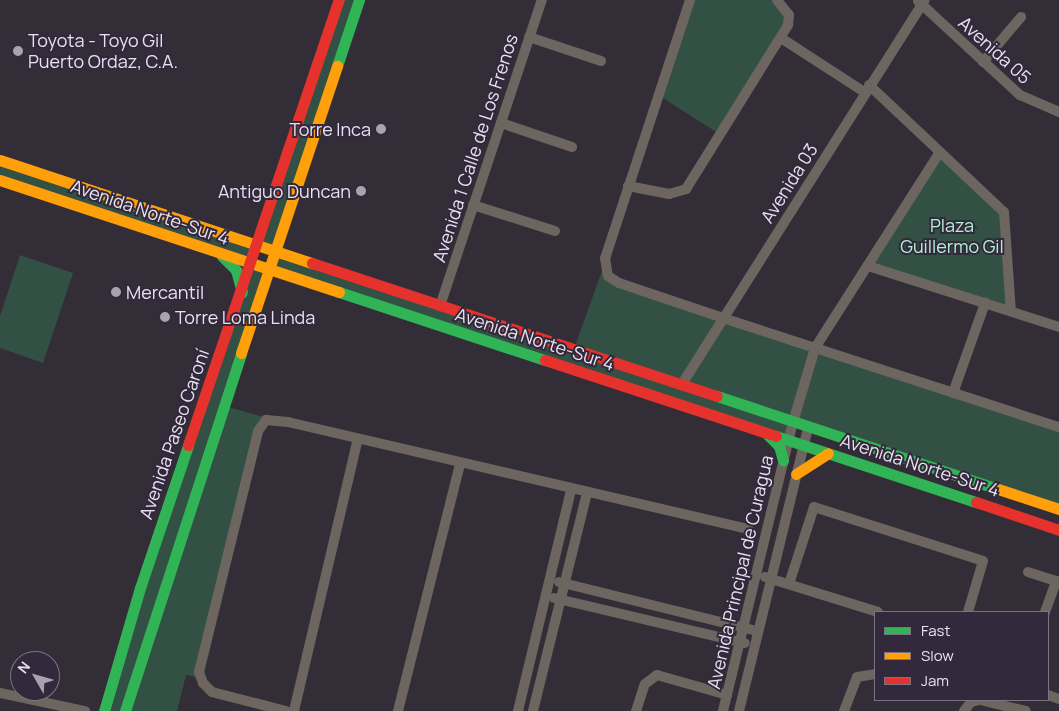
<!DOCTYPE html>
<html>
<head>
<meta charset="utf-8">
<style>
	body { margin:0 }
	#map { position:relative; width:1059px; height:711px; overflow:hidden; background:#332d38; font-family:Manrope,sans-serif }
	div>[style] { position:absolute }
	.green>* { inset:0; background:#335044 }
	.street>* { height:10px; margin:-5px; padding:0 5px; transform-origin:5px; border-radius:5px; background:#6d655f }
	.fast>* { height:11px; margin:-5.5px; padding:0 5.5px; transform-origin:5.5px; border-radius:5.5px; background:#30b455 }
	.slow>* { height:11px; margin:-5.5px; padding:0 5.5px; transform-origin:5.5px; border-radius:5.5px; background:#ff9f0a }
	.jam>* { height:11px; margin:-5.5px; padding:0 5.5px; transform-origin:5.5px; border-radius:5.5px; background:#e5322d }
	.dots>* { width:14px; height:14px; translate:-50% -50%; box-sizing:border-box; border:2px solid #33293c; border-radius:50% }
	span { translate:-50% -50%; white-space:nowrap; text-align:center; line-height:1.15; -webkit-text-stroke:4px #33293c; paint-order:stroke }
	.poi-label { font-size:18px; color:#e8e2ee }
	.left { translate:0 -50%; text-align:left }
	.right { translate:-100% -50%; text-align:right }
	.street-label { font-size:18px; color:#e8e2ee }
	.park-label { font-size:18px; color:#aff1d2 }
	.legend { position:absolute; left:874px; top:611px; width:175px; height:90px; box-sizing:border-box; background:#33293c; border:1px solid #7b7383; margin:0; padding:6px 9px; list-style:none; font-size:15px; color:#e8e2ee }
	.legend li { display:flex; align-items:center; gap:10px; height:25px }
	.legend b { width:25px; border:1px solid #7b7383 }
	.north { position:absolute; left:10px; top:651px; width:50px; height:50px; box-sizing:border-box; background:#33293c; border:1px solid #7b7383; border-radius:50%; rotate:308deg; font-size:14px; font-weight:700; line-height:20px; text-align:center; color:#e8e2ee }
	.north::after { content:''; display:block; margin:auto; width:18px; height:22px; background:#a9a3ae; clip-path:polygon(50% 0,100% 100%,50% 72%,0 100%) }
</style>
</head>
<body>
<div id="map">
	<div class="green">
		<i style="clip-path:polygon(evenodd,339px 0,359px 0,275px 251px,574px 349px,604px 265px,608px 276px,1059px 427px,1059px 509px,793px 422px,788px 440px,268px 270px,224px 406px,271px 419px,263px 424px,200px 678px,186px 675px,177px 711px,104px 711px,251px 265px,0 180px,0 160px,257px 246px,339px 0,257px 246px,275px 252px,268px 270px,252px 264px,257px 246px)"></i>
		<i style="clip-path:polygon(690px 0,777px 0,789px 15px,721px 135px,658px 95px)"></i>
		<i style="clip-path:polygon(940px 152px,1000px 207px,1011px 311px,868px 266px)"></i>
		<i style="clip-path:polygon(20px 255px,73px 273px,43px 363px,0 348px,0 316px)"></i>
	</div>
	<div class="street">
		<i style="left:690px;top:0;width:272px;rotate:108.2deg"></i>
		<i style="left:605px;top:258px;width:18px;rotate:81deg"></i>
		<i style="left:608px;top:276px;width:13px;rotate:32deg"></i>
		<i style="left:619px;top:283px;width:110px;rotate:18.6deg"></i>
		<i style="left:723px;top:318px;width:353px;rotate:18deg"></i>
		<i style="left:918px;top:1px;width:139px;rotate:42.7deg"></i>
		<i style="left:1020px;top:95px;width:43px;rotate:23.6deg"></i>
		<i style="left:529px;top:37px;width:76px;rotate:18.4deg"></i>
		<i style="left:781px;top:38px;width:99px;rotate:33deg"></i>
		<i style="left:983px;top:62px;width:59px;rotate:-49.8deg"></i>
		<i style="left:869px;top:85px;width:185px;rotate:43.3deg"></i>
		<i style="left:1004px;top:212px;width:99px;rotate:86deg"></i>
		<i style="left:501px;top:123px;width:75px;rotate:18.7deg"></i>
		<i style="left:628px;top:186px;width:42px;rotate:11deg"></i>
		<i style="left:669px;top:194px;width:18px;rotate:-16deg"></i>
		<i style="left:686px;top:189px;width:193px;rotate:-58.1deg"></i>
		<i style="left:788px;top:25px;width:10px;rotate:-84deg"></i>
		<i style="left:789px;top:15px;width:19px;rotate:-129deg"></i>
		<i style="left:473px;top:205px;width:86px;rotate:17.6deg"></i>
		<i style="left:868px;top:266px;width:201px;rotate:17.7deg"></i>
		<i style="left:440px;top:306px;width:323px;rotate:-71.6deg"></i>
		<i style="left:682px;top:384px;width:454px;rotate:-57.7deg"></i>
		<i style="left:953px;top:393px;width:96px;rotate:-70.4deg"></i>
		<i style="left:1028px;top:572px;width:33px;rotate:18deg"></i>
		<i style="left:765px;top:577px;width:118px;rotate:17.2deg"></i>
		<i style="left:559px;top:582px;width:204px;rotate:13.9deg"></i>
		<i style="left:789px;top:584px;width:81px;rotate:-72deg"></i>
		<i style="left:814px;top:507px;width:177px;rotate:17.7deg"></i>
		<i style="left:983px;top:561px;width:53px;rotate:106.4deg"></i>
		<i style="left:554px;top:598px;width:196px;rotate:13.3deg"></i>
		<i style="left:1045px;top:612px;width:33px;rotate:-70deg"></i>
		<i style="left:0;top:693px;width:87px;rotate:12deg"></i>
		<i style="left:1048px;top:695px;width:12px;rotate:20deg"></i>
		<i style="left:286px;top:711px;width:76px;rotate:-165.6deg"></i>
		<i style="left:212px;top:692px;width:13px;rotate:-135deg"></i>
		<i style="left:203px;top:683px;width:12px;rotate:-110deg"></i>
		<i style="left:199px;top:672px;width:248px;rotate:-76.2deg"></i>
		<i style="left:258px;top:431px;width:14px;rotate:-54deg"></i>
		<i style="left:266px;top:420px;width:22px;rotate:5deg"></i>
		<i style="left:288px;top:422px;width:473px;rotate:13.1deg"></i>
		<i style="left:294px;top:711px;width:279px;rotate:-76.8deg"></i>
		<i style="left:398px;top:711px;width:255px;rotate:-75.9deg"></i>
		<i style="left:518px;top:711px;width:227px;rotate:-76.5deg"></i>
		<i style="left:533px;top:711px;width:225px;rotate:-76.1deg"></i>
		<i style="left:636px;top:711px;width:28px;rotate:-72deg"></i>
		<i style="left:645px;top:684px;width:15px;rotate:-37deg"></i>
		<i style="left:657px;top:675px;width:73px;rotate:15.9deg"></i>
		<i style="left:723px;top:711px;width:297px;rotate:-76.4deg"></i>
		<i style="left:793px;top:422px;width:77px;rotate:-73.4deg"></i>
		<i style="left:815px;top:348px;width:232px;rotate:-57.5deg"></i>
		<i style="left:739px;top:711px;width:292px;rotate:-76.3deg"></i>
		<i style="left:844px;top:711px;width:36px;rotate:-69deg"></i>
		<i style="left:857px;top:677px;width:18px;rotate:-9deg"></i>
		<i style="left:964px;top:711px;width:11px;rotate:-52deg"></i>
		<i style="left:971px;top:702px;width:9px;rotate:-13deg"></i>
		<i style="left:980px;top:700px;width:47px;rotate:13.4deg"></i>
	</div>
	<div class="fast">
		<i style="left:337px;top:66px;width:70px;rotate:-71.6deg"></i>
		<i style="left:222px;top:256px;width:20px;rotate:45deg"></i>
		<i style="left:236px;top:270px;width:23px;rotate:75deg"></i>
		<i style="left:339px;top:292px;width:217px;rotate:18.3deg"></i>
		<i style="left:717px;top:396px;width:296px;rotate:18.3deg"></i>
		<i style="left:768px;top:435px;width:16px;rotate:45deg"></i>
		<i style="left:779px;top:446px;width:15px;rotate:74deg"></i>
		<i style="left:776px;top:436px;width:211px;rotate:18.3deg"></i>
		<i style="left:104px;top:711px;width:128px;rotate:-73.7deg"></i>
		<i style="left:140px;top:588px;width:151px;rotate:-71.4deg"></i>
		<i style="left:125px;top:711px;width:376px;rotate:-72deg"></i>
	</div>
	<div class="slow">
		<i style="left:0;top:160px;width:329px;rotate:18.3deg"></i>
		<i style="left:0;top:180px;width:357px;rotate:18.3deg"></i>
		<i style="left:241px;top:353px;width:303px;rotate:-71.5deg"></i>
		<i style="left:796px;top:474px;width:38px;rotate:-33deg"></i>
		<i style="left:998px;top:489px;width:64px;rotate:18.2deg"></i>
	</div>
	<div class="jam">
		<i style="left:312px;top:263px;width:426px;rotate:18.2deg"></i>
		<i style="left:545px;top:360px;width:243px;rotate:18.2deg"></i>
		<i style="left:188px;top:445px;width:470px;rotate:-71.3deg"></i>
		<i style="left:976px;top:502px;width:88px;rotate:18.6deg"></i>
	</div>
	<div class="dots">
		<i style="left:18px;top:51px;background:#a9a3ae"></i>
		<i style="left:381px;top:129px;background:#a9a3ae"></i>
		<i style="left:361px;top:191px;background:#a9a3ae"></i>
		<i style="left:116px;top:292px;background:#a9a3ae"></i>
		<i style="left:165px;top:317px;background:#a9a3ae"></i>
	</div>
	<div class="poi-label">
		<span class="left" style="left:28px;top:51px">Toyota - Toyo Gil<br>Puerto Ordaz, C.A.</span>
		<span class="right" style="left:371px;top:129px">Torre Inca</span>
		<span class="right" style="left:351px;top:191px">Antiguo Duncan</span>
		<span class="left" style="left:126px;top:292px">Mercantil</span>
		<span class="left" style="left:175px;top:317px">Torre Loma Linda</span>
	</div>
	<div class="street-label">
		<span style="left:995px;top:50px;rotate:42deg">Avenida 05</span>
		<span style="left:475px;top:148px;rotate:-72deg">Avenida 1 Calle de Los Frenos</span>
		<span style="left:789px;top:183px;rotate:-58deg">Avenida 03</span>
		<span style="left:150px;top:212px;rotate:19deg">Avenida Norte-Sur 4</span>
		<span style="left:535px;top:339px;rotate:18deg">Avenida Norte-Sur 4</span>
		<span style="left:174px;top:434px;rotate:-71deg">Avenida Paseo Caroní</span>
		<span style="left:920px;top:465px;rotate:18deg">Avenida Norte-Sur 4</span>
		<span style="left:740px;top:572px;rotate:-77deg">Avenida Principal de Curagua</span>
	</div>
	<div class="park-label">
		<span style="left:952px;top:236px">Plaza<br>Guillermo Gil</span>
	</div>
	<ul class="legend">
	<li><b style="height:6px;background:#30b455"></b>Fast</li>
	<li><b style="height:6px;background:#ff9f0a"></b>Slow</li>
	<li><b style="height:6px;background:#e5322d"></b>Jam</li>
	</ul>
	<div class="north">N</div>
</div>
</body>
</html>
